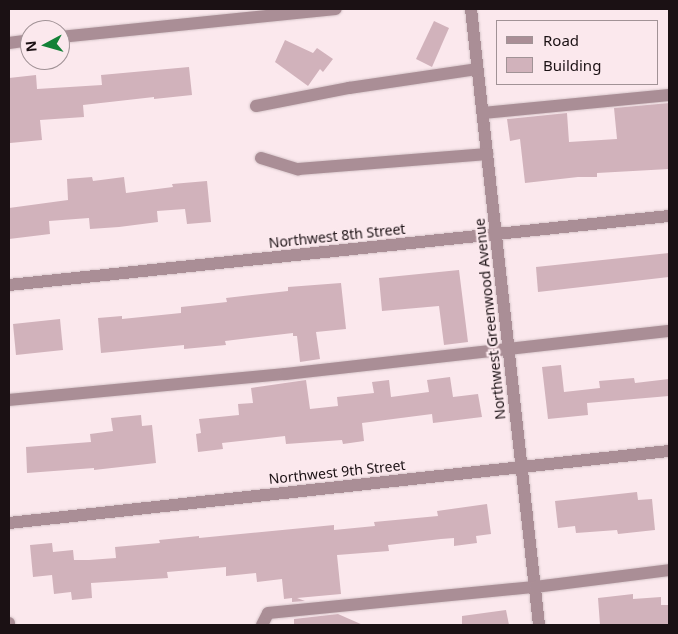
<!DOCTYPE html>
<html>
<head>
<meta charset="utf-8">
<style>
	body { margin:0 }
	#map { position:relative; width:678px; height:634px; overflow:hidden; background:#fbe8ed; font-family:"Noto Sans",sans-serif }
	div>[style] { position:absolute }
	.building>* { inset:0; background:#d1b2bb }
	.roads { filter:drop-shadow(0 0 1px #d7c6ca) drop-shadow(0 0 1px #d7c6ca) }
	.minor>* { height:12px; margin:-6px; padding:0 6px; transform-origin:6px; border-radius:6px; background:#aa8e96 }
	span { translate:-50% -50%; white-space:nowrap; text-align:center; line-height:1.15; -webkit-text-stroke:4.5px #fbe8ed; paint-order:stroke }
	.street-label { font-size:14px; color:#1b1114 }
	.frame { position:absolute; inset:0; border:10px solid #1b1114; pointer-events:none }
	.legend { position:absolute; left:496px; top:20px; width:162px; height:65px; box-sizing:border-box; background:#fbe8ed; border:1px solid #a19296; margin:0; padding:6px 9px; list-style:none; font-size:15px; color:#1b1114 }
	.legend li { display:flex; align-items:center; gap:10px; height:25px }
	.legend b { width:25px; border:1px solid #a19296 }
	.north { position:absolute; left:20px; top:20px; width:50px; height:50px; box-sizing:border-box; background:#fbe8ed; border:1px solid #a19296; border-radius:50%; rotate:264deg; font-size:14px; font-weight:700; line-height:20px; text-align:center; color:#1b1114 }
	.north::after { content:''; display:block; margin:auto; width:18px; height:22px; background:#138137; clip-path:polygon(50% 0,100% 100%,50% 72%,0 100%) }
</style>
</head>
<body>
<div id="map">
	<div class="building">
		<i style="clip-path:polygon(434px 21px,449px 28px,432px 67px,416px 59px)"></i>
		<i style="clip-path:polygon(285px 40px,313px 53px,317px 48px,333px 59px,323px 72px,320px 69px,308px 86px,275px 62px)"></i>
		<i style="clip-path:polygon(189px 67px,192px 95px,154px 99px,154px 97px,83px 105px,84px 117px,40px 120px,42px 140px,10px 143px,9px 78px,36px 75px,37px 89px,102px 85px,101px 75px)"></i>
		<i style="clip-path:polygon(669px 103px,669px 169px,597px 173px,597px 177px,578px 177px,525px 183px,520px 139px,510px 141px,507px 119px,567px 113px,569px 142px,617px 139px,614px 108px)"></i>
		<i style="clip-path:polygon(92px 177px,93px 181px,124px 177px,126px 193px,173px 187px,172px 184px,207px 181px,211px 222px,187px 224px,185px 209px,157px 211px,158px 222px,119px 227px,90px 229px,89px 218px,49px 221px,50px 234px,9px 239px,9px 208px,68px 200px,67px 179px)"></i>
		<i style="clip-path:polygon(669px 253px,669px 277px,538px 292px,536px 267px)"></i>
		<i style="clip-path:polygon(459px 270px,468px 342px,444px 345px,439px 306px,382px 311px,379px 278px)"></i>
		<i style="clip-path:polygon(341px 283px,346px 329px,316px 332px,320px 359px,300px 362px,297px 336px,293px 336px,293px 333px,225px 341px,226px 345px,184px 349px,184px 345px,101px 353px,98px 318px,122px 316px,122px 319px,181px 313px,181px 307px,227px 302px,226px 298px,288px 291px,288px 287px)"></i>
		<i style="clip-path:polygon(60px 319px,63px 350px,16px 355px,13px 324px)"></i>
		<i style="clip-path:polygon(561px 365px,564px 392px,600px 388px,599px 381px,634px 378px,635px 383px,669px 379px,669px 396px,587px 403px,588px 415px,548px 419px,542px 367px)"></i>
		<i style="clip-path:polygon(450px 377px,453px 397px,478px 394px,482px 417px,433px 423px,432px 414px,362px 423px,364px 441px,343px 444px,342px 440px,286px 444px,285px 436px,222px 443px,223px 449px,198px 452px,196px 434px,201px 433px,199px 419px,239px 415px,238px 404px,253px 403px,251px 388px,306px 380px,310px 409px,338px 406px,337px 397px,374px 393px,372px 382px,389px 380px,391px 397px,429px 392px,427px 380px)"></i>
		<i style="clip-path:polygon(141px 415px,142px 426px,152px 425px,156px 463px,94px 470px,94px 468px,27px 473px,26px 447px,91px 442px,90px 434px,113px 431px,111px 418px)"></i>
		<i style="clip-path:polygon(637px 492px,638px 500px,652px 499px,655px 530px,618px 534px,617px 530px,576px 533px,575px 526px,558px 528px,555px 501px)"></i>
		<i style="clip-path:polygon(487px 504px,491px 534px,476px 536px,477px 543px,454px 546px,454px 538px,441px 539px,388px 545px,389px 551px,337px 555px,341px 594px,297px 598px,305px 601px,292px 602px,292px 598px,284px 599px,282px 579px,257px 582px,256px 573px,226px 576px,226px 567px,167px 572px,168px 578px,91px 583px,92px 598px,72px 600px,71px 592px,54px 594px,52px 575px,33px 577px,30px 545px,52px 543px,53px 552px,73px 550px,74px 560px,89px 560px,116px 558px,115px 547px,160px 543px,159px 540px,199px 536px,199px 538px,334px 525px,334px 530px,375px 526px,374px 522px,438px 516px,437px 511px)"></i>
		<i style="clip-path:polygon(633px 594px,633px 599px,661px 597px,661px 605px,669px 605px,669px 625px,600px 625px,598px 598px)"></i>
		<i style="clip-path:polygon(506px 610px,509px 625px,462px 625px,462px 616px)"></i>
		<i style="clip-path:polygon(338px 614px,363px 625px,294px 625px,294px 619px)"></i>
	</div>
	<div class="roads">
		<div class="minor">
			<i style="left:471px;top:9px;width:620px;rotate:83.7deg"></i>
			<i style="left:60px;top:37px;width:277px;rotate:-5.8deg"></i>
			<i style="left:9px;top:43px;width:21px;rotate:-8deg"></i>
			<i style="left:256px;top:106px;width:95px;rotate:-11deg"></i>
			<i style="left:349px;top:88px;width:129px;rotate:-8.4deg"></i>
			<i style="left:483px;top:113px;width:187px;rotate:-5.5deg"></i>
			<i style="left:261px;top:158px;width:39px;rotate:17deg"></i>
			<i style="left:298px;top:169px;width:190px;rotate:-4.5deg"></i>
			<i style="left:9px;top:285px;width:664px;rotate:-5.97deg"></i>
			<i style="left:9px;top:400px;width:277px;rotate:-5.4deg"></i>
			<i style="left:285px;top:374px;width:386px;rotate:-6.4deg"></i>
			<i style="left:9px;top:523px;width:664px;rotate:-6.23deg"></i>
			<i style="left:9px;top:623px;width:2px;rotate:90deg"></i>
			<i style="left:262px;top:625px;width:13px;rotate:-63deg"></i>
			<i style="left:268px;top:613px;width:268px;rotate:-5.6deg"></i>
			<i style="left:535px;top:587px;width:135px;rotate:-7.2deg"></i>
		</div>
	</div>
	<div class="street-label">
		<span style="left:337px;top:236px;rotate:-6deg">Northwest 8th Street</span>
		<span style="left:490px;top:319px;rotate:-96deg">Northwest Greenwood Avenue</span>
		<span style="left:337px;top:472px;rotate:-6deg">Northwest 9th Street</span>
	</div>
	<div class="frame"></div>
	<ul class="legend">
	<li><b style="height:6px;background:#aa8e96"></b>Road</li>
	<li><b style="height:14px;background:#d1b2bb"></b>Building</li>
	</ul>
	<div class="north">N</div>
</div>
</body>
</html>
